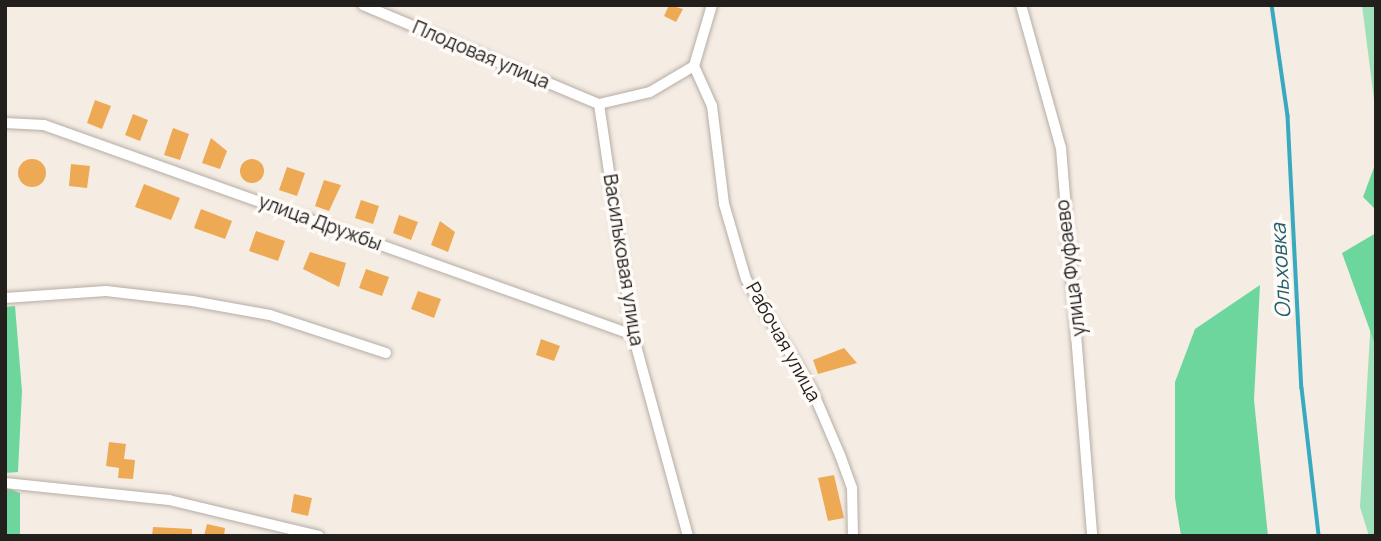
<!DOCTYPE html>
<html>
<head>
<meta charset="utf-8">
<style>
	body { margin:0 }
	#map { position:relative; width:1381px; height:541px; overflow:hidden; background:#f5ede4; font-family:Manrope,sans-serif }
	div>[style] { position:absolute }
	.green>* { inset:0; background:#9fdfb9 }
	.forest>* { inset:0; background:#6dd69c }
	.stream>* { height:3.5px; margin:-1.75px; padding:0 1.75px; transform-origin:1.75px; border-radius:1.75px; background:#38a9bf }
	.building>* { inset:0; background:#eda953 }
	.round { border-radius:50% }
	.roads { filter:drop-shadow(0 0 2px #b5ada5) drop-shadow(0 0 2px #b5ada5) }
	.minor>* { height:10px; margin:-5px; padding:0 5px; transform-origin:5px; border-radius:5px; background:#fff }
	span { translate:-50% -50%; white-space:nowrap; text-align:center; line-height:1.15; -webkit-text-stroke:7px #fffbf8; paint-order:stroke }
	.street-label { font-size:19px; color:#221f1c }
	.water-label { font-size:21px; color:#25616d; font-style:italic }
	.frame { position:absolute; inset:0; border:7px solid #221f1c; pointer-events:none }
</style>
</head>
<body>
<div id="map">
	<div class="green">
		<i style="clip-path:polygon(1362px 5px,1376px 5px,1376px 115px)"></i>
		<i style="clip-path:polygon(1376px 231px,1376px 536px,1369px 536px,1360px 507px)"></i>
	</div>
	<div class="forest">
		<i style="clip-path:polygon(1376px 162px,1376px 210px,1363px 197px)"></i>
		<i style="clip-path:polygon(1376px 233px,1376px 347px,1342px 253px)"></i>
		<i style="clip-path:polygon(1260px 285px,1254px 400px,1268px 536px,1181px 536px,1175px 498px,1175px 382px,1195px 329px)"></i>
		<i style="clip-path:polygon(15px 306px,22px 391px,18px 472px,5px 473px,5px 307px)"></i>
		<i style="clip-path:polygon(5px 487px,20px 493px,20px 536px,5px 536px)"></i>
	</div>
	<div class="stream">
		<i style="left:1272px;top:5px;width:112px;rotate:81.8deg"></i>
		<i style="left:1288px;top:116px;width:272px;rotate:87.1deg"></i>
		<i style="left:1302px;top:388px;width:149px;rotate:83.4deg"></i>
	</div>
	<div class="building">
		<i style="clip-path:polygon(669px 5px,683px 9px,676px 22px,664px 16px)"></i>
		<i style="clip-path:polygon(95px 100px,111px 106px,102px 129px,87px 123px)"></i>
		<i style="clip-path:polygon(133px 114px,148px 120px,140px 141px,125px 135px)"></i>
		<i style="clip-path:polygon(173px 128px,189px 134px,180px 160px,164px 155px)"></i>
		<i style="clip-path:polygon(211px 138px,227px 151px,220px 169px,202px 163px)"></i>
		<i class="round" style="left:18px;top:159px;width:28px;height:28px"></i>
		<i class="round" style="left:240px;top:159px;width:24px;height:24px"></i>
		<i style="clip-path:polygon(71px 164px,90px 166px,87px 188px,69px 186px)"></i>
		<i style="clip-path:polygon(287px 167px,305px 173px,297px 196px,279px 190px)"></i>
		<i style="clip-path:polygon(324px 180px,341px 185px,329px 211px,315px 206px)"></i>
		<i style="clip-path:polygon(144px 184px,180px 198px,171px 220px,135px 207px)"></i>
		<i style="clip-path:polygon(361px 200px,379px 206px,373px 224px,355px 218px)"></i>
		<i style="clip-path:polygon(201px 209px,232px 221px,225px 239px,194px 228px)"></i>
		<i style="clip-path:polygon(399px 215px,418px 222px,411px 240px,393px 233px)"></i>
		<i style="clip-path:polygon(440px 221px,455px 232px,448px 252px,431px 245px)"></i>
		<i style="clip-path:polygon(256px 231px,285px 241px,278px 261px,249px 251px)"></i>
		<i style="clip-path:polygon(310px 252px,346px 263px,339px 287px,303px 269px)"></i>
		<i style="clip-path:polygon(366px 269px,389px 277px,382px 296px,359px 288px)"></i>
		<i style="clip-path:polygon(418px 291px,441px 299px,434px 318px,411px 309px)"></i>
		<i style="clip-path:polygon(541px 339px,560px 346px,554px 361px,536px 355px)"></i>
		<i style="clip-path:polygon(844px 348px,857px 363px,818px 374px,813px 360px)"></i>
		<i style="clip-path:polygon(109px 442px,126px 444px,124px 459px,135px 460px,133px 479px,118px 478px,119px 468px,106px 466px)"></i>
		<i style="clip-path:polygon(834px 475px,844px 518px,828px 521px,818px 478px)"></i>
		<i style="clip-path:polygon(294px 494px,312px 498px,308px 516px,291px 512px)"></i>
		<i style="clip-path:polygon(207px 524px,225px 528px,224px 536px,204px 536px)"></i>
		<i style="clip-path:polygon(153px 527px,192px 529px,192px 536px,152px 536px)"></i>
	</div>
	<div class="roads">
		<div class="minor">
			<i style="left:363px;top:5px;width:256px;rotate:22.8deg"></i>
			<i style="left:1021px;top:5px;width:148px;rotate:74.4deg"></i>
			<i style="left:1061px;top:148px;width:389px;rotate:85.4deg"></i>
			<i style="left:694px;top:66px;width:44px;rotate:65.8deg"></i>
			<i style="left:712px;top:106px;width:99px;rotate:83deg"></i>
			<i style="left:724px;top:204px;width:78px;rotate:73.7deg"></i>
			<i style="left:746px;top:279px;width:131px;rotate:59.3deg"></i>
			<i style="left:813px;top:392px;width:69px;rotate:66.8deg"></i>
			<i style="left:840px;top:455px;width:35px;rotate:70deg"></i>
			<i style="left:852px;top:488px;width:48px;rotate:88.8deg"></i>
			<i style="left:599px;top:104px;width:233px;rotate:81.6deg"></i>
			<i style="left:633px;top:335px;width:208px;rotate:74.7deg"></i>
			<i style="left:599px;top:104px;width:52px;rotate:-13.2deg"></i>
			<i style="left:650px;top:92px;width:51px;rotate:-30.6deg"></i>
			<i style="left:694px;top:66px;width:64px;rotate:-73.6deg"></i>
			<i style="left:5px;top:123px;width:39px;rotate:3deg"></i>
			<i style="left:44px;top:125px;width:625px;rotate:19.62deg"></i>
			<i style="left:5px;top:298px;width:101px;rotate:-4deg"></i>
			<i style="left:106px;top:291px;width:87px;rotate:6.6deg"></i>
			<i style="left:192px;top:301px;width:79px;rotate:10.2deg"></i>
			<i style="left:270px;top:315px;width:122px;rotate:18.1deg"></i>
			<i style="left:5px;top:483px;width:165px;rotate:5.9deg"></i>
			<i style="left:169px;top:500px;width:154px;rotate:13.5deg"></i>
		</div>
	</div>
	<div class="street-label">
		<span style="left:481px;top:55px;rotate:23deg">Плодовая улица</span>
		<span style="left:320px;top:223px;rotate:20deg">улица Дружбы</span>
		<span style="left:623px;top:260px;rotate:81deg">Васильковая улица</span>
		<span style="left:1071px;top:268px;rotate:-97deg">улица Фуфаево</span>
		<span style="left:783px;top:342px;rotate:61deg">Рабочая улица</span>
	</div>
	<div class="water-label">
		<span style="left:1280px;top:271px;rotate:-93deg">Ольховка</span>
	</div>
	<div class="frame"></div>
</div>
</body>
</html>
